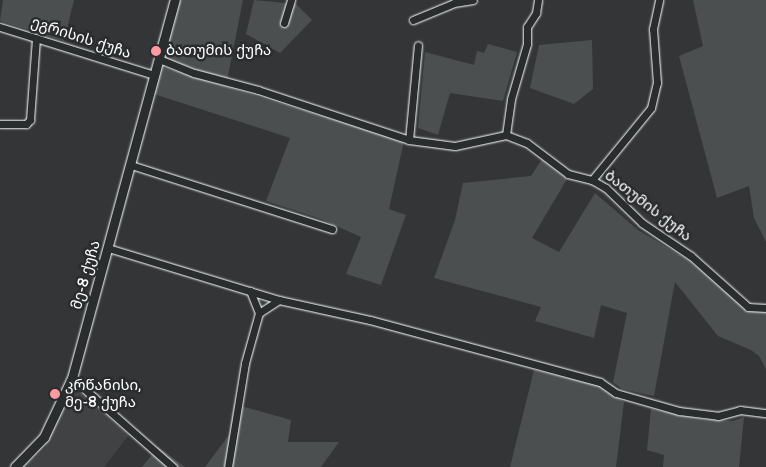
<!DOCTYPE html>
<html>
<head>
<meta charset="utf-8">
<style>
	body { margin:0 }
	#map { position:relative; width:766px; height:467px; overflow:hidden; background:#333536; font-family:"Balsamiq Sans","Noto Sans Georgian",sans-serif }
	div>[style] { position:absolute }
	.built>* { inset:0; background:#404243 }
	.green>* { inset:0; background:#4c4f50 }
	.roads { filter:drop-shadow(0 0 1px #fff) drop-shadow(0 0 1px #fff) }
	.minor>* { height:7px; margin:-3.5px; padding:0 3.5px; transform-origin:3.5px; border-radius:3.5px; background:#2a2d2e }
	.tertiary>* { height:9px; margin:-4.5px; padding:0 4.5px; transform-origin:4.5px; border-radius:4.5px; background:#2a2d2e }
	.dots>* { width:14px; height:14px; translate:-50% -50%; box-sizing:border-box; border:2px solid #2a2d2e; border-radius:50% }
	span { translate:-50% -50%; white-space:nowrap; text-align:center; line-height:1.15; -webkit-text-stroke:5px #2a2d2e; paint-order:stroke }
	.street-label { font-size:15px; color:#fff }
	.poi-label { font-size:15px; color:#fff }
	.left { translate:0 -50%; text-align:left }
</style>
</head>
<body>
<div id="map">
	<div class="built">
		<i style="clip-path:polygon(73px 387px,129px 435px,104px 467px,24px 467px,45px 448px)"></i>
	</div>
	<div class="green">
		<i style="clip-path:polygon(3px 0,74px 0,64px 41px,0 21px)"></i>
		<i style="clip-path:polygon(180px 0,243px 0,227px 81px,164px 58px)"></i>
		<i style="clip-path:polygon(254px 0,296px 4px,312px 20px,280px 53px,246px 34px)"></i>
		<i style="clip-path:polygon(693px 0,766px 0,766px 242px,754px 218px,749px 186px,717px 198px,679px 56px,703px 46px)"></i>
		<i style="clip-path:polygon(592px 40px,593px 89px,574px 104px,530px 88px,539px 45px)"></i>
		<i style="clip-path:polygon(488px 44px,517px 52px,503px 101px,450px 93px,438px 135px,418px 128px,425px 52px,474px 65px,477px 51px,484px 53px)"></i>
		<i style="clip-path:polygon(162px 67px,404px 141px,389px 209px,406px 215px,381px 285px,346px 274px,361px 237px,321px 219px,266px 201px,290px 138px,154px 94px)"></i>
		<i style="clip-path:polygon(542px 159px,567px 179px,532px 238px,559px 252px,595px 193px,638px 230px,690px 261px,743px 307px,766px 310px,766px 369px,759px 356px,751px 350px,718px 336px,675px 282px,654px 396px,622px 389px,613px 382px,627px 313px,601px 305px,594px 338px,535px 321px,541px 307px,434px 278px,455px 220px,463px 183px,531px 176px)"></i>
		<i style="clip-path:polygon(534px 370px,597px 384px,624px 402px,616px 467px,510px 467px)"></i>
		<i style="clip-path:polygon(234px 404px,291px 420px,288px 442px,339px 442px,321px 467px,205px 467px,229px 435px)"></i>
		<i style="clip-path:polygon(651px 409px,701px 419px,733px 421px,744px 417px,739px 467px,663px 467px,664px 455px,647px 450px)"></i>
		<i style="clip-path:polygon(158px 447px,185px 467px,142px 467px)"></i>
	</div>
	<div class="roads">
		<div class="minor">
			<i style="left:413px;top:20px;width:44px;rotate:-22.5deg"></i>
			<i style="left:454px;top:3px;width:19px;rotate:-9deg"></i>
			<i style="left:284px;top:23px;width:24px;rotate:-73deg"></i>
			<i style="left:0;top:27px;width:161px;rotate:17.3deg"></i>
			<i style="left:159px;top:59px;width:38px;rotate:22deg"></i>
			<i style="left:194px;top:73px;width:66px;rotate:14.9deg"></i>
			<i style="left:258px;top:90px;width:159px;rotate:18.3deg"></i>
			<i style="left:409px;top:140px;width:46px;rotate:7.4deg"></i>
			<i style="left:455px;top:146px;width:52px;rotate:-12.2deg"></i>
			<i style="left:506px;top:135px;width:22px;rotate:21deg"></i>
			<i style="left:527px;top:143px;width:51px;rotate:37.1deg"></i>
			<i style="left:568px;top:174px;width:25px;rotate:14deg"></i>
			<i style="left:592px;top:180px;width:16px;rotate:30deg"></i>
			<i style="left:606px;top:188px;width:50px;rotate:44.2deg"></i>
			<i style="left:642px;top:223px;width:59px;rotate:34deg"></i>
			<i style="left:691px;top:256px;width:76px;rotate:41.8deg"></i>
			<i style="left:748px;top:307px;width:18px;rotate:3deg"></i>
			<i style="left:0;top:124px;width:26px"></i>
			<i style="left:26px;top:124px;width:6px;rotate:-45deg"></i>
			<i style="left:30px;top:120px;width:82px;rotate:-85.8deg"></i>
			<i style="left:506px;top:135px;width:36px;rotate:-82deg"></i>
			<i style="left:511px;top:99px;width:57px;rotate:-73.8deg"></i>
			<i style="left:527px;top:44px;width:17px;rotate:-90deg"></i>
			<i style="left:527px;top:27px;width:17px;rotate:-57deg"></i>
			<i style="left:536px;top:13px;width:13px;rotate:-81deg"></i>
			<i style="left:409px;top:140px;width:95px;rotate:-84.6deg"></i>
			<i style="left:131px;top:165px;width:211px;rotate:17.7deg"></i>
			<i style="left:592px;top:180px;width:93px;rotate:-50.7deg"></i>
			<i style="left:651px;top:108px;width:26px;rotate:-77deg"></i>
			<i style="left:657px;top:83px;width:54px;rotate:-94.2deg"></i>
			<i style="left:653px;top:29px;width:30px;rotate:-78deg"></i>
			<i style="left:108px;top:248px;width:179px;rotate:16.9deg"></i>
			<i style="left:279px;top:300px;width:93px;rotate:12.4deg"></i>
			<i style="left:370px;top:320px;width:238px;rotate:15.1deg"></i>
			<i style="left:600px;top:382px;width:19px;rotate:35deg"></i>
			<i style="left:616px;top:393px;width:66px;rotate:15.9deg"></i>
			<i style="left:679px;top:411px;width:39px;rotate:7deg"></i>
			<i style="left:718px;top:416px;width:23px;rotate:-15deg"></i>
			<i style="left:740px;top:410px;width:26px;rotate:7deg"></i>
			<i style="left:259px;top:313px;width:24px;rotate:-33deg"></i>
			<i style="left:72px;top:378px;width:135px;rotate:41.4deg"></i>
			<i style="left:228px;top:467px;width:105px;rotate:-80.7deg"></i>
			<i style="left:245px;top:363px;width:52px;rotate:-74.4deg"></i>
			<i style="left:259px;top:313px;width:24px;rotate:-112deg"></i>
		</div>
		<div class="tertiary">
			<i style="left:15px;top:467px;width:42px;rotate:-46deg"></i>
			<i style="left:44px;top:437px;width:65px;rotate:-64.6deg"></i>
			<i style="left:72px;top:378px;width:392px;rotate:-74.8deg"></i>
		</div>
	</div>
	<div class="dots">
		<i style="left:156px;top:51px;background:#ff9aa2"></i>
		<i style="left:55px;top:394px;background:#ff9aa2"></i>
	</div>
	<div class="street-label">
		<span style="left:81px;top:38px;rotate:18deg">ეგრისის ქუჩა</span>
		<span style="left:648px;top:206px;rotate:38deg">ბათუმის ქუჩა</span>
		<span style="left:86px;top:275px;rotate:-74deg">მე-8 ქუჩა</span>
	</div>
	<div class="poi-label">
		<span class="left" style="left:166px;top:51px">ბათუმის ქუჩა</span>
		<span class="left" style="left:65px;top:394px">კრწანისი,<br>მე-8 ქუჩა</span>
	</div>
</div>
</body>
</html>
